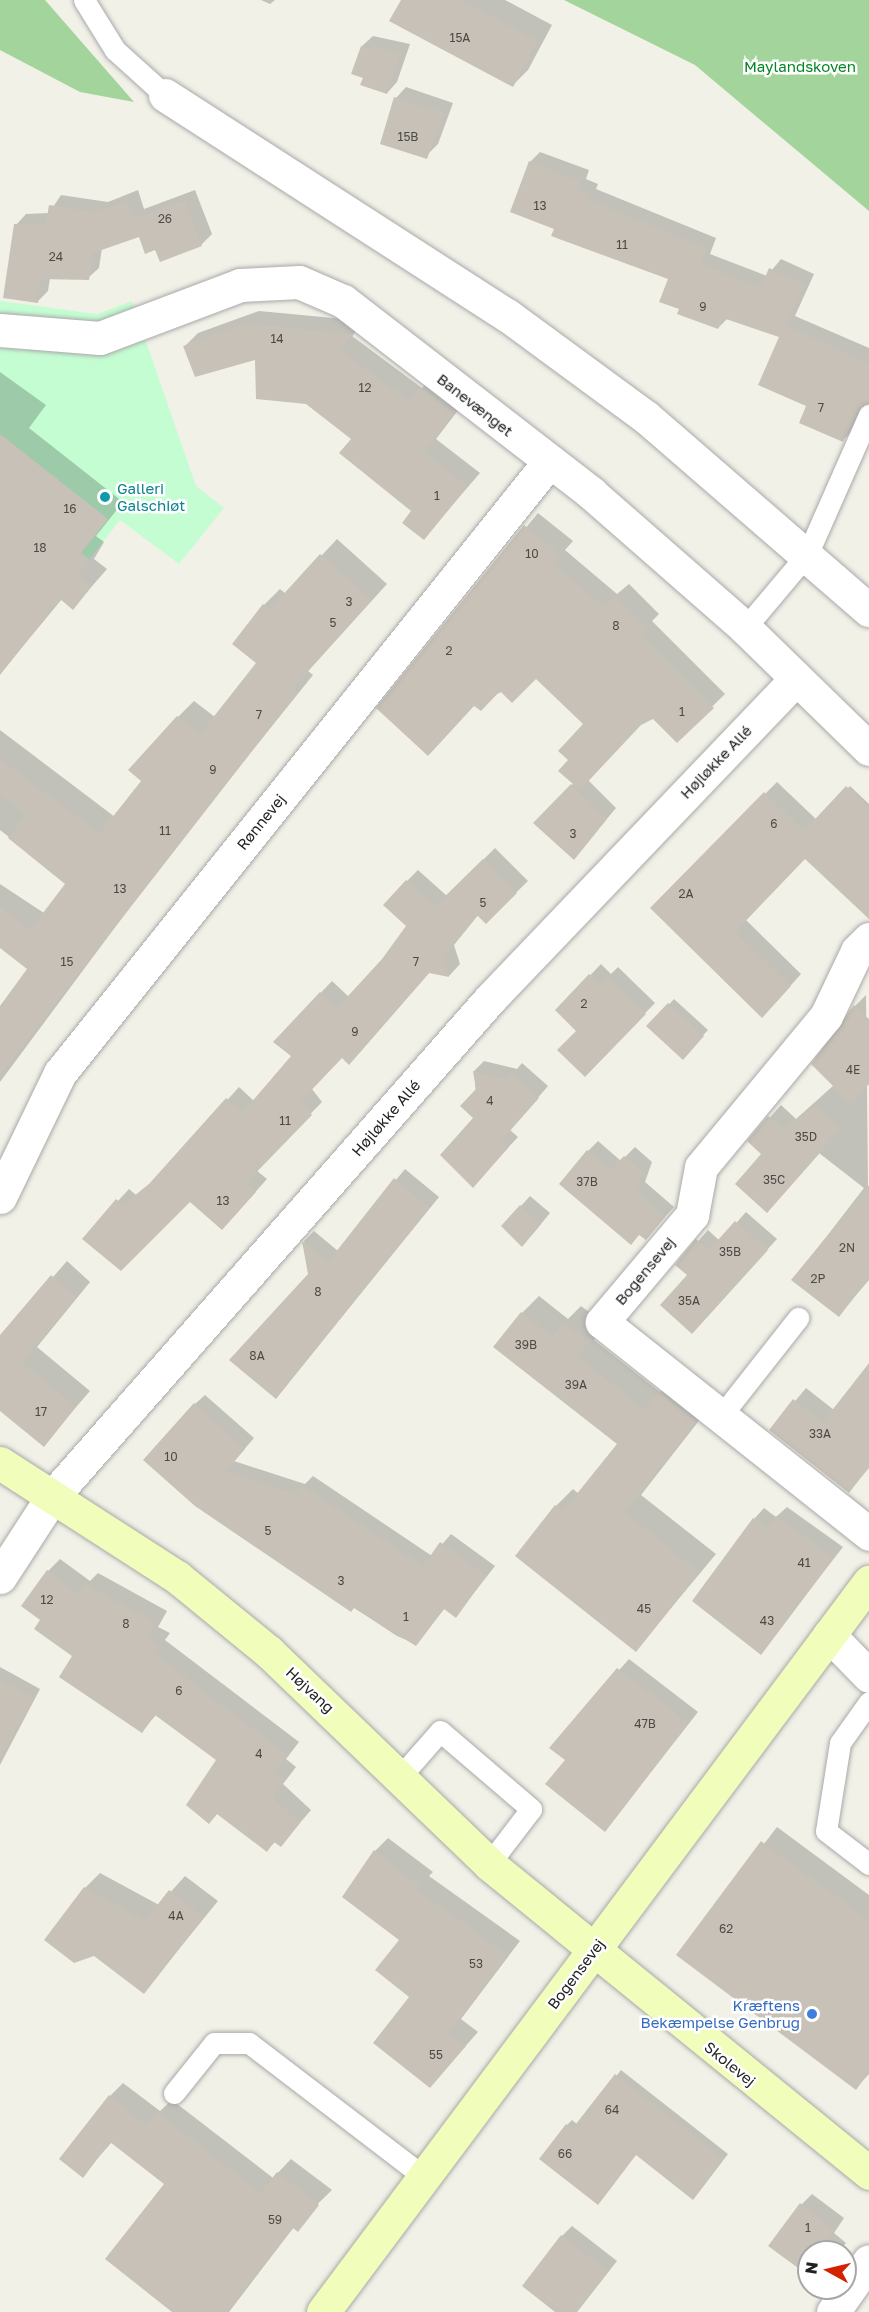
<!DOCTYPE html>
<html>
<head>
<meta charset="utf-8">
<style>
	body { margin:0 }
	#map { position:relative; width:869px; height:2312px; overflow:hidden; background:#f2f1e8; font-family:"Golos Text",sans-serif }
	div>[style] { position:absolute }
	.forest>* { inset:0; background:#a3d49b }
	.park>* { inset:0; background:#c5fdd2 }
	.shadow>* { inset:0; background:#0003 }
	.building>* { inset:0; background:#c8c1b7 }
	.roads { filter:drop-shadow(0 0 2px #a9a9a9) drop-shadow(0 0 2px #a9a9a9) }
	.lane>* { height:21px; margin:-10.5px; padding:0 10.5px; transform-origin:10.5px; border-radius:10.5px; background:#fff }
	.street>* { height:33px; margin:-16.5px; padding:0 16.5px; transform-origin:16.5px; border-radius:16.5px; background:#fff }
	.secondary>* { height:33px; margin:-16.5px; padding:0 16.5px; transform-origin:16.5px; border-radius:16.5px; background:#f0fdbb }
	.dots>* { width:16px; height:16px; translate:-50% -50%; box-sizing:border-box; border:3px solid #fff; border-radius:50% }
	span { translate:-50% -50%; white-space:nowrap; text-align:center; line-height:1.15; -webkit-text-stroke:5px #fff; paint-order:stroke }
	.number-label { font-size:12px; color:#4c4a47 }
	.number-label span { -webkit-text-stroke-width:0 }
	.park-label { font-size:15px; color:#068524 }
	.street-label { font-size:15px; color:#222 }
	.culture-label { font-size:15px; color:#0d838f }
	.left { translate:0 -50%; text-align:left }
	.shop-label { font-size:15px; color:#366cbe }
	.right { translate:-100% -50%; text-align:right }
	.north { position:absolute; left:797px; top:2240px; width:60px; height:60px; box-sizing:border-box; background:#fff; border:2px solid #a7a7a7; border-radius:50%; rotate:278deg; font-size:16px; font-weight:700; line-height:24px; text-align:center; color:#222 }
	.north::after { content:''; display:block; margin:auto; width:21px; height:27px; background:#d42100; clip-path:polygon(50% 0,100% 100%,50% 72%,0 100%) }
</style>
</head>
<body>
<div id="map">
	<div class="forest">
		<i style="clip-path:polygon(0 0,45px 0,134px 102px,80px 92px,0 50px)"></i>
		<i style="clip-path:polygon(564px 0,869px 0,869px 211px,695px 65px)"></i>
	</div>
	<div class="park">
		<i style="clip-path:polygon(0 301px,97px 314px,132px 301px,196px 486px,224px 508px,179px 564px,120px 520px,0 673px)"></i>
	</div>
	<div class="shadow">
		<i style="clip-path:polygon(261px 0,275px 0,270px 4px)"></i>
		<i style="clip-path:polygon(402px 0,505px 0,552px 25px,528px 70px,513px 85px)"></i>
		<i style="clip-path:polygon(373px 36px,410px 44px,397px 82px,387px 93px,362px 46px)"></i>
		<i style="clip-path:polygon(406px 87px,453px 103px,438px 144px,428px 154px,396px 98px)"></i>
		<i style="clip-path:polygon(540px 152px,589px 170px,586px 179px,598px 184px,596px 189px,716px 238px,710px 254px,767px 276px,781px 259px,814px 274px,795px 316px,869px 348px,869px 403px,853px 430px,843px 440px,808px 405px,781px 336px,728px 318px,718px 328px,681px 308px,670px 278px,556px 228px,530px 162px)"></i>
		<i style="clip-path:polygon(138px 190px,144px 209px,195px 190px,212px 234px,201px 245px,156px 248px,140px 235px,102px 248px,99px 268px,88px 278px,50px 278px,48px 291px,37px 302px,16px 225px,26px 214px,49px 213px,61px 195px,108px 202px)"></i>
		<i style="clip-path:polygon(259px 311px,365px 321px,352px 336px,422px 388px,434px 375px,466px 400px,436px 439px,480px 473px,424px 538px,413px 510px,353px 439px,256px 358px,185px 346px,198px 333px)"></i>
		<i style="clip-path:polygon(0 372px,46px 405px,29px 428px,123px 502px,96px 536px,104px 542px,94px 559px,107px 569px,73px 608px,62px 599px,0 674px)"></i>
		<i style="clip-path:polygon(538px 513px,573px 541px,565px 550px,617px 594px,629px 584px,659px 614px,652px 621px,725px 694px,677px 741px,653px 717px,642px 723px,588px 780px,616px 808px,574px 858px,535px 822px,574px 783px,570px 760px,585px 724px,536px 677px,474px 704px,378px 708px)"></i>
		<i style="clip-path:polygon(337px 539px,387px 584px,308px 671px,313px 675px,174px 848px,0 1082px,0 1009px,29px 969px,0 945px,0 884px,44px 913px,67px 883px,0 830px,0 730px,115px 817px,144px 781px,178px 717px,194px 701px,215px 717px,258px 663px,234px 644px,264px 605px,280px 589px,286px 594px)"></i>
		<i style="clip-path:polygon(777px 782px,817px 820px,850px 786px,869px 804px,869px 912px,806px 857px,746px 920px,801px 974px,774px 1004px,652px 908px)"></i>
		<i style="clip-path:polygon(495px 848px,528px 881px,486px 922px,479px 914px,454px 945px,460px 964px,449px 976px,430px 972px,360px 1052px,342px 1057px,312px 1089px,322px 1102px,256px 1170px,267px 1179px,233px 1217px,190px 1200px,84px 1238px,129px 1189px,136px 1195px,158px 1177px,239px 1087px,254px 1101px,293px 1055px,275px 1041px,332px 981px,349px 997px,384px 960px,408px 926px,407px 881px,418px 870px,447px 896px)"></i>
		<i style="clip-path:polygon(601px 964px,611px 974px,618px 967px,655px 1003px,585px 1075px,579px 1031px,557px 1010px)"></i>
		<i style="clip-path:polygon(866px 995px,869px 1280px,839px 1315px,793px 1280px,864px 1188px,819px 1153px,764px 1154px,749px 1141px,781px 1105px,796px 1119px,834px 1085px,851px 1010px)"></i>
		<i style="clip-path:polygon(674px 999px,708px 1030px,682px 1058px,649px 1026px)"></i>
		<i style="clip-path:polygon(484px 1061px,517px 1069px,522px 1063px,548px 1086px,510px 1130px,518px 1137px,483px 1175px,474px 1071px)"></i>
		<i style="clip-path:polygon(598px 1141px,621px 1161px,635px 1147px,652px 1162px,645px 1182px,674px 1207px,646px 1238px,588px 1151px)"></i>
		<i style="clip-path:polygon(405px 1169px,439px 1197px,286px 1386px,309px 1275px,304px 1241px,314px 1231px,338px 1251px)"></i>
		<i style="clip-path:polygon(530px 1196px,550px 1213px,532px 1235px,521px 1206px)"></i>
		<i style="clip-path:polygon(746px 1212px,777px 1239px,702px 1322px,689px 1275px,677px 1265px,708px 1230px,720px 1241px)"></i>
		<i style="clip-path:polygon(67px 1261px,90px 1282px,37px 1347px,90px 1391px,44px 1444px,0 1409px,0 1338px)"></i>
		<i style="clip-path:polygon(539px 1296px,568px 1319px,581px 1306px,605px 1324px,594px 1340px,660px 1392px,677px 1375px,712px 1404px,641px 1495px,716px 1554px,636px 1650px,556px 1506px,573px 1489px,579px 1494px,619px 1444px,522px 1313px)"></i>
		<i style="clip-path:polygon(869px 1367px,869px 1468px,849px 1491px,771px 1430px,806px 1388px,834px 1410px)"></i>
		<i style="clip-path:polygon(205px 1395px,254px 1438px,234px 1461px,305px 1484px,313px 1476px,432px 1556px,451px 1534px,495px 1566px,456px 1616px,445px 1608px,416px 1644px,397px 1636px,196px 1504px,195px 1404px)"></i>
		<i style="clip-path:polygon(787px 1507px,843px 1547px,760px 1653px,694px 1601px,754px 1519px,764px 1508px,776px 1517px)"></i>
		<i style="clip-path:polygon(60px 1559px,90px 1581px,98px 1573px,167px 1611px,158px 1627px,170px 1633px,165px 1640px,299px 1742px,286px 1759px,296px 1767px,283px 1784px,311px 1810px,281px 1845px,276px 1841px,267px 1850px,218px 1813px,209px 1822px,218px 1760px,157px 1714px,142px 1731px,42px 1620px,48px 1571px)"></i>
		<i style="clip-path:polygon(629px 1659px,698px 1712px,605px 1830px,567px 1759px,551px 1747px)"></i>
		<i style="clip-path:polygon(0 1667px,40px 1689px,0 1765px)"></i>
		<i style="clip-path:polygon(777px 1827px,869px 1895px,869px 2074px,856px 2088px,678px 1955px)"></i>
		<i style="clip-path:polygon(388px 1838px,433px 1872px,429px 1876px,520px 1941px,461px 2019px,478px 2032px,430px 2086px,401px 1940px,375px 1851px)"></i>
		<i style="clip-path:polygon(100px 1873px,159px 1905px,185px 1876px,218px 1901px,144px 1992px,94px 1954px,85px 1888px)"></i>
		<i style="clip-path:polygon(621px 2070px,728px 2154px,698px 2193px,636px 2154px,603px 2198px,567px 2125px,572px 2120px,578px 2125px)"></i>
		<i style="clip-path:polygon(123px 2083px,160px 2111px,172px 2100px,273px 2178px,291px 2159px,332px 2190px,294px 2227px,229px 2312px,172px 2312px,167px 2184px,112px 2142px,82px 2176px,110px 2096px)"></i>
		<i style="clip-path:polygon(812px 2194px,844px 2218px,834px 2233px,846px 2243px,839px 2252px,809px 2252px,809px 2274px,802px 2204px)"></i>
		<i style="clip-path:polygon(572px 2226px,617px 2261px,577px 2312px,558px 2312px,562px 2236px)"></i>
	</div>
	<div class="building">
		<i style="clip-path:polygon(401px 0,462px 0,538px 41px,513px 87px,389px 21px)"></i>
		<i style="clip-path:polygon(374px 45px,401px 54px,387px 94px,360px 85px,363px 78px,351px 74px,361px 46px,372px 49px)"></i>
		<i style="clip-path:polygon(394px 97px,444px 113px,427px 159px,380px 144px)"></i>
		<i style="clip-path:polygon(529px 161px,580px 181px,577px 189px,589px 194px,587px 199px,707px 248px,701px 264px,761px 287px,769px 268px,805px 284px,786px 326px,869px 363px,869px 402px,858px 409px,843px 442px,799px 423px,806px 406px,758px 385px,779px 337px,723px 318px,718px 329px,677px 314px,679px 309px,659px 302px,668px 279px,551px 236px,554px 229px,510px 212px)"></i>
		<i style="clip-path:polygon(127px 200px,134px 219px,184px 200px,202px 246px,160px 262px,155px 250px,145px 254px,139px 237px,93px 253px,89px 280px,41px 279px,38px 303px,3px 298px,14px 224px,46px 223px,49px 205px,97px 212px)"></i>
		<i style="clip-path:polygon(245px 323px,354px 334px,340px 350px,410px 401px,420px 387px,454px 414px,424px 452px,468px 486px,424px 540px,402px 523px,411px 511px,339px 453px,351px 439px,306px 404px,256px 399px,255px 360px,195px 377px,183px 346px)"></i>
		<i style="clip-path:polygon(0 434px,108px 519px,81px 553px,89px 559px,79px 575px,92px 586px,73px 610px,60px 599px,0 675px)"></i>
		<i style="clip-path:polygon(524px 525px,561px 555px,553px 564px,603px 606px,615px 596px,648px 628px,641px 635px,714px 708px,677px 743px,653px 719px,641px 725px,580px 790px,558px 771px,568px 760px,558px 751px,583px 724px,536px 679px,512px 703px,500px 691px,481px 711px,474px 706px,428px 756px,376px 708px)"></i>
		<i style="clip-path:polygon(320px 554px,372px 600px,293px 688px,298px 692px,0 1075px,0 1006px,27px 969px,0 948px,0 907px,30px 930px,65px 884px,8px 838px,26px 814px,0 794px,0 759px,100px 833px,141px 781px,128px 770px,177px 716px,200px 734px,256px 663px,232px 644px,263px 604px,270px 609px)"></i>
		<i style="clip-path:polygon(571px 784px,607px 819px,574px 860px,533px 823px)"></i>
		<i style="clip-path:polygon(846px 786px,869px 808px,869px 919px,805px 859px,735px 932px,791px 986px,762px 1018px,650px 908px,764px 792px,804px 831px)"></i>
		<i style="clip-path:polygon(483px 859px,517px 893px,486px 924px,477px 915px,443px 958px,449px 977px,429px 973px,349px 1065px,342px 1058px,301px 1101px,312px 1115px,246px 1183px,256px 1192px,222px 1230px,190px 1202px,121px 1271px,82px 1239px,116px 1199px,123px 1205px,149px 1184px,226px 1098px,243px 1112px,291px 1056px,273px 1042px,320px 992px,337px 1008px,382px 959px,406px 926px,383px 905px,406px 880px,435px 906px)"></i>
		<i style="clip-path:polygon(589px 974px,600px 984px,607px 976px,646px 1014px,585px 1077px,557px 1050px,576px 1031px,555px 1010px)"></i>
		<i style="clip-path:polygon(668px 1003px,704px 1036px,683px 1060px,646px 1026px)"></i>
		<i style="clip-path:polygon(854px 1005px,869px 1019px,869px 1084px,851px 1104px,811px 1064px)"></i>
		<i style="clip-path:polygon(473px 1071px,506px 1079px,511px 1073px,539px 1098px,501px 1141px,508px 1148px,473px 1188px,440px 1155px,473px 1118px,460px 1106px,476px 1089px)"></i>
		<i style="clip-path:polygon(814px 1105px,841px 1129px,767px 1213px,735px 1184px,761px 1154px,747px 1141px,768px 1116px,784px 1129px)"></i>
		<i style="clip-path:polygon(587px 1150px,610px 1170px,624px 1156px,643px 1172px,636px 1192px,665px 1217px,646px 1240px,639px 1235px,631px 1245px,559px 1184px)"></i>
		<i style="clip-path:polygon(394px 1178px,429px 1208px,276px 1399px,229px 1360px,308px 1274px,302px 1241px,328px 1262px)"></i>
		<i style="clip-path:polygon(869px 1185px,869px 1278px,839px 1317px,791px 1280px)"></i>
		<i style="clip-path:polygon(520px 1205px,541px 1224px,522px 1247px,501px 1226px)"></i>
		<i style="clip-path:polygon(735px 1221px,768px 1250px,692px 1334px,660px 1305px,687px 1275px,675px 1265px,696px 1239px,709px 1250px)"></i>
		<i style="clip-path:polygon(51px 1275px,76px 1298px,22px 1362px,76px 1407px,44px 1447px,0 1411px,0 1335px)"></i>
		<i style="clip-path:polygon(521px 1312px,552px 1337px,563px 1322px,589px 1342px,578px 1357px,644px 1410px,659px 1391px,696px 1422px,625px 1512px,700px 1572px,636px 1652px,515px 1556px,555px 1505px,563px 1511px,617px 1444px,493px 1347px)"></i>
		<i style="clip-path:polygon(869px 1363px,869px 1467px,849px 1493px,769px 1430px,793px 1399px,823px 1422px)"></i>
		<i style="clip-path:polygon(194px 1403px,245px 1449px,226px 1471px,296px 1494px,302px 1485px,423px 1566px,440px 1542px,486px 1576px,456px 1618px,444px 1609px,416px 1646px,354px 1608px,351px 1612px,195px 1506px,143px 1460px)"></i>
		<i style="clip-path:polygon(776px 1516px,834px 1558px,761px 1655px,692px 1601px,753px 1518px,767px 1528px)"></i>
		<i style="clip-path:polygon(47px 1570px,78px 1593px,85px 1584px,156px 1623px,148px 1639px,160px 1645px,154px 1653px,288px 1755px,275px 1772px,285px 1780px,272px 1797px,300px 1823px,281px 1847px,274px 1842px,267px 1852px,217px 1814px,209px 1824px,186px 1805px,216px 1760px,155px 1715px,142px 1733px,59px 1677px,72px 1656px,34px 1629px,40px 1620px,21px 1606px)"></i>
		<i style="clip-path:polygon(617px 1668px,689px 1723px,605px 1832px,545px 1784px,565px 1760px,549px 1748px)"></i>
		<i style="clip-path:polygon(0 1679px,34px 1698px,0 1759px)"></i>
		<i style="clip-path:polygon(761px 1841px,869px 1921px,869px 2072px,856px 2090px,676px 1955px)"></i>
		<i style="clip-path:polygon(374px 1850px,420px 1886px,417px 1890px,508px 1955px,449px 2033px,466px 2046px,430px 2088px,373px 2043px,409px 1997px,375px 1970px,399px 1940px,342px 1897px)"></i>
		<i style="clip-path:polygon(84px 1887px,145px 1921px,169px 1890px,204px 1917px,144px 1994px,94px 1956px,74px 1963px,44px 1940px)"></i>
		<i style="clip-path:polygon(615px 2074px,724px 2159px,693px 2200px,636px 2155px,598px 2205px,539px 2159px,566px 2124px,572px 2129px)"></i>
		<i style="clip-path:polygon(109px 2095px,147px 2125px,157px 2112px,260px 2193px,277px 2172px,319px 2205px,298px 2232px,293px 2228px,227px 2312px,172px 2312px,105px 2259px,164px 2184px,110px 2142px,83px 2178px,59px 2159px)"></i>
		<i style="clip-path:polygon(800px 2203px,835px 2230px,818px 2252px,809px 2252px,809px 2276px,768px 2246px)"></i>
		<i style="clip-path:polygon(561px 2235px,608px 2272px,577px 2312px,555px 2312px,522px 2286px)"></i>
	</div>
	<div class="roads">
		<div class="lane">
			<i style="left:84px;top:0;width:59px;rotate:58.2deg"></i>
			<i style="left:115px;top:50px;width:67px;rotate:42deg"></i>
			<i style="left:745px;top:628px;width:98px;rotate:-50deg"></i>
			<i style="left:808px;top:553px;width:151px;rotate:-66.2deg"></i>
			<i style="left:721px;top:1416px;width:125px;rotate:-51.8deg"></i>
			<i style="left:869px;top:1702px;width:50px;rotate:125.3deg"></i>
			<i style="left:840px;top:1743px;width:89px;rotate:99deg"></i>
			<i style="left:826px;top:1831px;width:54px;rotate:37.5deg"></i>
			<i style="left:399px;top:1778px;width:62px;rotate:-48.9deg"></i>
			<i style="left:440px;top:1731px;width:120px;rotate:40.6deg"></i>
			<i style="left:531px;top:1809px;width:69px;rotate:127.4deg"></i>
			<i style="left:174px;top:2093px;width:64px;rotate:-51.3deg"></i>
			<i style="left:214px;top:2043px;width:35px"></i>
			<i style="left:249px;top:2043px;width:220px;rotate:37.4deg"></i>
		</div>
		<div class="street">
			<i style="left:165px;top:95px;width:407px;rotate:32.8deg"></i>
			<i style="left:507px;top:315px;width:172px;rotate:36.3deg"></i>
			<i style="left:646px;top:417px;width:295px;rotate:40.9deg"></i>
			<i style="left:0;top:330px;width:100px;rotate:4.6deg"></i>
			<i style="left:100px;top:338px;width:150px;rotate:-20.7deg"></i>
			<i style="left:240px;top:285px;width:59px;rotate:-2.9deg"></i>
			<i style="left:299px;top:282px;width:48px;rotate:23.4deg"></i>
			<i style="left:343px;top:301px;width:314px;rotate:37.7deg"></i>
			<i style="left:591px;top:493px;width:205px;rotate:41.2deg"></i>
			<i style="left:745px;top:628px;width:173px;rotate:44.3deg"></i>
			<i style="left:869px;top:939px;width:17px;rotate:135deg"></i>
			<i style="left:857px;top:951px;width:72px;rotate:115.5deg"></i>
			<i style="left:826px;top:1016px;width:196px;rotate:129.6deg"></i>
			<i style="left:701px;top:1167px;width:49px;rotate:100.6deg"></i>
			<i style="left:692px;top:1215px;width:140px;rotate:130.1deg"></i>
			<i style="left:602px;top:1322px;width:341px;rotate:38.4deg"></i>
			<i style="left:0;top:1197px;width:138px;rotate:-64.2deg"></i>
			<i style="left:60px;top:1073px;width:781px;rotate:-51.34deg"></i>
			<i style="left:0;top:1577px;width:95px;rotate:-57deg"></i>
			<i style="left:52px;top:1497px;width:663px;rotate:-48.67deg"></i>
			<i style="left:490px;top:999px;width:443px;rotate:-46.3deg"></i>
			<i style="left:829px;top:1635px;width:57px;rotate:45.7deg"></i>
			<i style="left:833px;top:2312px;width:62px;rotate:-54.8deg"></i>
		</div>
		<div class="secondary">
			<i style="left:0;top:1463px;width:211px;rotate:32.8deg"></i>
			<i style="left:177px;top:1577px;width:119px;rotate:39.2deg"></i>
			<i style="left:269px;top:1652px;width:306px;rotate:43.9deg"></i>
			<i style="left:489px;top:1864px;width:490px;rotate:39.1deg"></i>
			<i style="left:323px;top:2312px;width:912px;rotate:-53.21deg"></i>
		</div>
	</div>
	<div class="dots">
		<i style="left:105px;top:497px;background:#0f9aa8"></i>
		<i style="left:812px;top:2014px;background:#3f7fe0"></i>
	</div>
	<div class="number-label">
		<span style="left:460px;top:38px">15A</span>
		<span style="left:408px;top:137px">15B</span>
		<span style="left:540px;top:206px">13</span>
		<span style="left:165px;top:219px">26</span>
		<span style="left:622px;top:245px">11</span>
		<span style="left:56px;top:257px">24</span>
		<span style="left:703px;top:307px">9</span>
		<span style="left:277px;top:339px">14</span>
		<span style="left:365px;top:388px">12</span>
		<span style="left:821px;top:408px">7</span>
		<span style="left:437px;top:496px">1</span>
		<span style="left:70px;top:509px">16</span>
		<span style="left:40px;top:548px">18</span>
		<span style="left:532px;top:554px">10</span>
		<span style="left:349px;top:602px">3</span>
		<span style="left:333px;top:623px">5</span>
		<span style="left:616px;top:626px">8</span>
		<span style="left:449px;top:651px">2</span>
		<span style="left:682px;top:712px">1</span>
		<span style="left:259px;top:715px">7</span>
		<span style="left:213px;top:770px">9</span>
		<span style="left:774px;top:824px">6</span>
		<span style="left:165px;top:831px">11</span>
		<span style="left:573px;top:834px">3</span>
		<span style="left:120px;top:889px">13</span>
		<span style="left:686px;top:894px">2A</span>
		<span style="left:483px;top:903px">5</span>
		<span style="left:67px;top:962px">15</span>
		<span style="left:416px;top:962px">7</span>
		<span style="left:584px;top:1004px">2</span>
		<span style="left:355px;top:1032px">9</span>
		<span style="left:853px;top:1070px">4E</span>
		<span style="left:490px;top:1101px">4</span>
		<span style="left:285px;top:1121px">11</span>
		<span style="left:806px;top:1137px">35D</span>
		<span style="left:774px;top:1180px">35C</span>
		<span style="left:587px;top:1182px">37B</span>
		<span style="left:223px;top:1201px">13</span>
		<span style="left:847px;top:1248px">2N</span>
		<span style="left:730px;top:1252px">35B</span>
		<span style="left:818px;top:1279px">2P</span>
		<span style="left:318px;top:1292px">8</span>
		<span style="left:689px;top:1301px">35A</span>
		<span style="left:526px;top:1345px">39B</span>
		<span style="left:257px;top:1356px">8A</span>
		<span style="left:576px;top:1385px">39A</span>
		<span style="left:41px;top:1412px">17</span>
		<span style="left:820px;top:1434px">33A</span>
		<span style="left:171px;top:1457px">10</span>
		<span style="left:268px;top:1531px">5</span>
		<span style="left:804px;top:1563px">41</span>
		<span style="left:341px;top:1581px">3</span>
		<span style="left:47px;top:1600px">12</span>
		<span style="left:644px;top:1609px">45</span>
		<span style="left:406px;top:1617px">1</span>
		<span style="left:767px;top:1621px">43</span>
		<span style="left:126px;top:1624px">8</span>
		<span style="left:179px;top:1691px">6</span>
		<span style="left:645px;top:1724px">47B</span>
		<span style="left:259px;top:1754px">4</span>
		<span style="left:176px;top:1916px">4A</span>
		<span style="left:726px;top:1929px">62</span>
		<span style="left:476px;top:1964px">53</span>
		<span style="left:436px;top:2055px">55</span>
		<span style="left:612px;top:2110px">64</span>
		<span style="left:565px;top:2154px">66</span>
		<span style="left:275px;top:2220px">59</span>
		<span style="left:808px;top:2228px">1</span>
	</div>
	<div class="park-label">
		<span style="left:800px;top:67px">Maylandskoven</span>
	</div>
	<div class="street-label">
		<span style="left:475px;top:405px;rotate:38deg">Banevænget</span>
		<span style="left:716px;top:762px;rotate:-46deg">Højløkke Allé</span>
		<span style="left:261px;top:822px;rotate:-51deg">Rønnevej</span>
		<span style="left:386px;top:1118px;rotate:-49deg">Højløkke Allé</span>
		<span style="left:645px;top:1271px;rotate:-50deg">Bogensevej</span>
		<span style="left:310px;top:1690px;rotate:43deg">Højvang</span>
		<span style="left:576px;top:1974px;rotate:-53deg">Bogensevej</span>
		<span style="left:730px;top:2064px;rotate:39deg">Skolevej</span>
	</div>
	<div class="culture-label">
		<span class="left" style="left:117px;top:497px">Galleri<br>Galschiøt</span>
	</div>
	<div class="shop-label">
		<span class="right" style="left:800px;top:2014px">Kræftens<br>Bekæmpelse Genbrug</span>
	</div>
	<div class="north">N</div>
</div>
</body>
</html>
